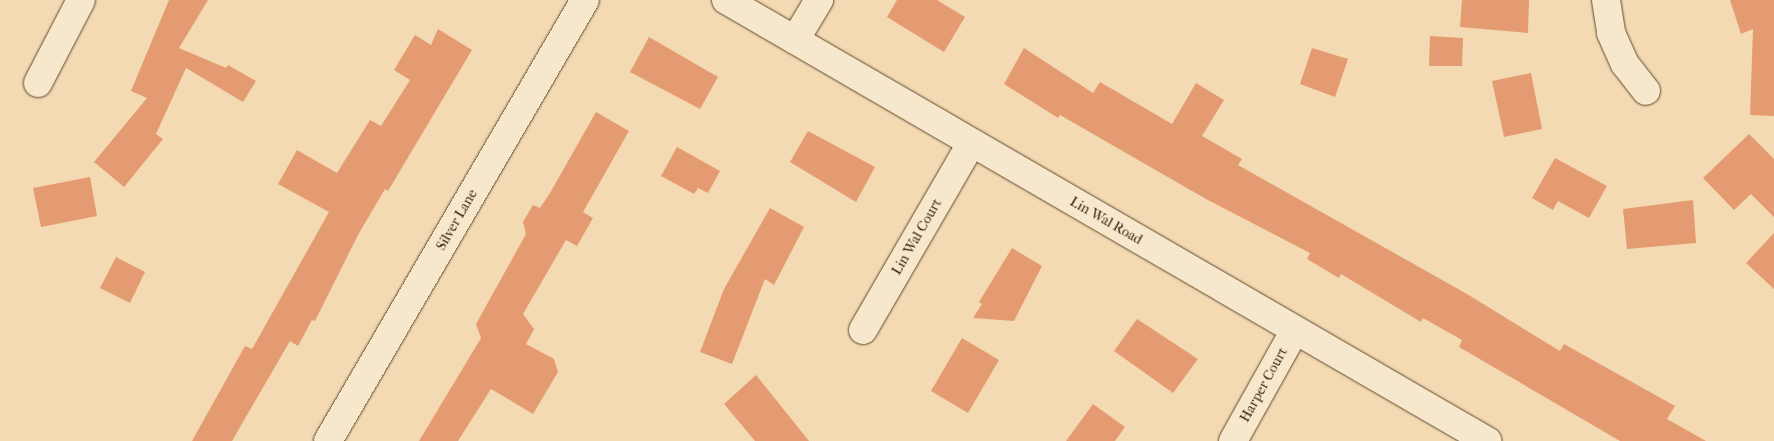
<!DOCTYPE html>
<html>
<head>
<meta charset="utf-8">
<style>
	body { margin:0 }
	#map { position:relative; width:1774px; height:441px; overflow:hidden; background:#f3dab2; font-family:"IM FELL French Canon",serif }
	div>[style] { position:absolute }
	.building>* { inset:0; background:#e59b72 }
	.roads { filter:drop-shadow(0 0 1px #61492c) drop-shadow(0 0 1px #61492c) }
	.minor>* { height:28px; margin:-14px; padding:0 14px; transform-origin:14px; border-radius:14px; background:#f7e7cd }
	span { translate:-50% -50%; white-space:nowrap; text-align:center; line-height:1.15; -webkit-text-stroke:4px #f7e7cd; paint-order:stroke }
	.street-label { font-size:14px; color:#301900 }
</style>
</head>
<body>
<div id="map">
	<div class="building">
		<i style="clip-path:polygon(169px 0,208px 0,179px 48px,226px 68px,228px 65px,256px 81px,243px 102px,186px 68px,156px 134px,163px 139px,124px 187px,94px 162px,147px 98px,131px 91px)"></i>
		<i style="clip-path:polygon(897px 0,937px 0,965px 17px,944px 52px,887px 17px)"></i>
		<i style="clip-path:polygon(1462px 0,1529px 0,1528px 33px,1460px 27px)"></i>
		<i style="clip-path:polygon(1730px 0,1774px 0,1774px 116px,1750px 115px,1753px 29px,1741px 34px)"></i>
		<i style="clip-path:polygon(438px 29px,472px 50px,388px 191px,385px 189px,358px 235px,315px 321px,312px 320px,298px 346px,290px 341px,232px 441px,192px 441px,245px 346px,252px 349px,329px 212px,278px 184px,297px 150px,337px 173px,370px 120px,381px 126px,410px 80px,394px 70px,415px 35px,431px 45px)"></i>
		<i style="clip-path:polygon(1430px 36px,1463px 38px,1462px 66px,1429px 66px)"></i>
		<i style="clip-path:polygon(649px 37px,718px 77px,700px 109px,630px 72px)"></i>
		<i style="clip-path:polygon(1024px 48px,1093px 93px,1100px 82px,1172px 124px,1196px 83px,1224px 100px,1202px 136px,1242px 159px,1238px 165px,1467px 294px,1560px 351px,1564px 344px,1675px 406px,1667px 419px,1706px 441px,1620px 441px,1459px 347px,1462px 340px,1423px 318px,1421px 322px,1341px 274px,1339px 278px,1307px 259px,1310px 253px,1206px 199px,1060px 115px,1058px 118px,1004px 84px)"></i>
		<i style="clip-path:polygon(1312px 48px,1348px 59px,1335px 97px,1300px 84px)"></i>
		<i style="clip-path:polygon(1531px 73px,1542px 129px,1504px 137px,1492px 81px)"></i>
		<i style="clip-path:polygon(596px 112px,629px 131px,583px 212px,593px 218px,577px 246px,566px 240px,523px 314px,534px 329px,526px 344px,554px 359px,558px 372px,533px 414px,491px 389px,458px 441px,419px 441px,481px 338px,476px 324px,526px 234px,523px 222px,533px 205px,540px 208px,550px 193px)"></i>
		<i style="clip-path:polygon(808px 131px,875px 167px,856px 202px,790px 162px)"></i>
		<i style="clip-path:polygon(1749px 134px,1774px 159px,1774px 217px,1751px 194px,1734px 210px,1703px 178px)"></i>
		<i style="clip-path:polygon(677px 147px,720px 171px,708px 193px,698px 188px,694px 194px,661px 176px)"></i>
		<i style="clip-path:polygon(1555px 158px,1607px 186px,1589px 218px,1558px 201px,1553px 210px,1532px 198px)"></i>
		<i style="clip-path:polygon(90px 177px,97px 216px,41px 227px,33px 188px)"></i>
		<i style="clip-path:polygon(1693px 200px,1696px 243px,1627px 249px,1623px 209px)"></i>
		<i style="clip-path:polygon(770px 208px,804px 227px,774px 285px,765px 279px,732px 364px,700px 352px,724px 289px)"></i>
		<i style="clip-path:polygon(1774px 233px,1774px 289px,1746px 263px)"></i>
		<i style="clip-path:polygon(1012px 248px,1042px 266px,1014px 321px,973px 318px,982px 304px,979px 302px)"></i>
		<i style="clip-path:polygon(116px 257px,145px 272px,130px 303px,100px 288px)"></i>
		<i style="clip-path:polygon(1137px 319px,1198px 359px,1173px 393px,1114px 351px)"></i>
		<i style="clip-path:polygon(962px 338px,999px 360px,968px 413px,931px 391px)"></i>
		<i style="clip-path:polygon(756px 375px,809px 441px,755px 441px,724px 404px)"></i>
		<i style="clip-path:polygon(1093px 404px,1125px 427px,1115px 441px,1066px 441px)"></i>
	</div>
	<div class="roads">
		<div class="minor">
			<i style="left:726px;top:0;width:880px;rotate:30.09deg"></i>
			<i style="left:1606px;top:0;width:33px;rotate:81deg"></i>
			<i style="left:1611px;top:33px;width:34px;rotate:66deg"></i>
			<i style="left:1625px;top:64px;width:34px;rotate:52deg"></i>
			<i style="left:795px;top:40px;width:47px;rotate:-59deg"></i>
			<i style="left:38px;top:83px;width:93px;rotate:-62.6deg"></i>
			<i style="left:863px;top:330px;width:215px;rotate:-59.9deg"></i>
			<i style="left:328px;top:441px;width:510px;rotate:-59.77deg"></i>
			<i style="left:1233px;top:441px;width:127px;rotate:-60.8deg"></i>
		</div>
	</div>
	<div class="street-label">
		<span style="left:457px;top:220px;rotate:-60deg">Silver Lane</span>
		<span style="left:1106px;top:221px;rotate:30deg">Lin Wal Road</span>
		<span style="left:917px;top:237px;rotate:-60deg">Lin Wal Court</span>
		<span style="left:1264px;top:385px;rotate:-61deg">Harper Court</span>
	</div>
</div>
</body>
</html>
